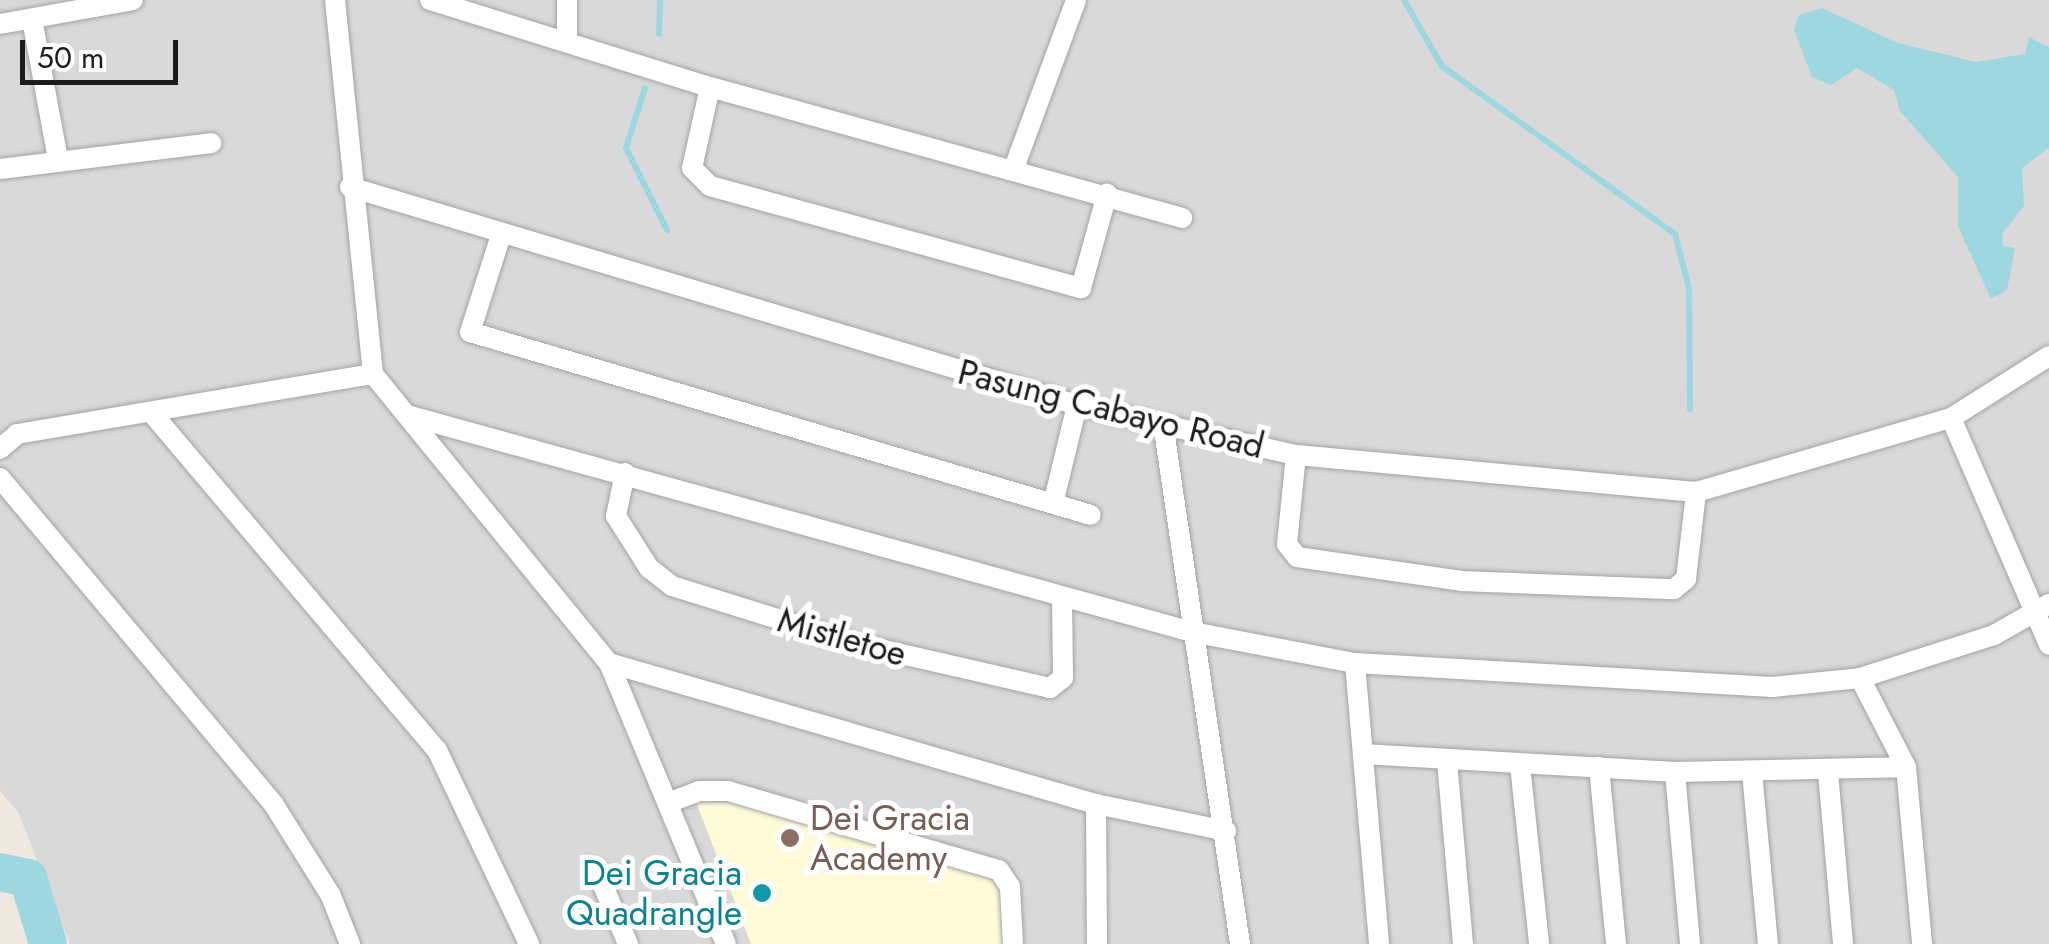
<!DOCTYPE html>
<html>
<head>
<meta charset="utf-8">
<style>
	body { margin:0 }
	#map { position:relative; width:2049px; height:944px; overflow:hidden; background:#eee8e1; font-family:Jost,sans-serif }
	div>[style] { position:absolute }
	.residential>* { inset:0; background:#dad9d9 }
	.education>* { inset:0; background:#fffbd9 }
	.water>* { inset:0; background:#9ed7df }
	.stream>* { height:6px; margin:-3px; padding:0 3px; transform-origin:3px; border-radius:3px; background:#9ed7df }
	.river>* { height:38px; margin:-19px; padding:0 19px; transform-origin:19px; border-radius:19px; background:#9ed7df }
	.roads { filter:drop-shadow(0 0 2px #a3a3a3) drop-shadow(0 0 2px #a3a3a3) }
	.minor>* { height:20px; margin:-10px; padding:0 10px; transform-origin:10px; border-radius:10px; background:#fff }
	.dots>* { width:28px; height:28px; translate:-50% -50%; box-sizing:border-box; border:5px solid #fff; border-radius:50% }
	span { translate:-50% -50%; white-space:nowrap; text-align:center; line-height:1.15; -webkit-text-stroke:10px #fff; paint-order:stroke }
	.street-label { font-size:35px; color:#1c1c1c }
	.education-label { font-size:35px; color:#785e54 }
	.left { translate:0 -50%; text-align:left }
	.culture-label { font-size:35px; color:#0d838f }
	.right { translate:-100% -50%; text-align:right }
	.scale { position:absolute; left:20px; top:40px; width:158px; height:45px; box-sizing:border-box; border:5px solid #1c1c1c; border-top:0; padding-left:12px; font-size:30px; line-height:35px; white-space:nowrap; color:#1c1c1c; -webkit-text-stroke:8px #fff; paint-order:stroke }
</style>
</head>
<body>
<div id="map">
	<div class="residential">
		<i style="clip-path:polygon(0 0,2049px 0,2049px 944px,70px 944px,18px 812px,0 791px)"></i>
	</div>
	<div class="education">
		<i style="clip-path:polygon(696px 802px,730px 803px,1008px 874px,1013px 944px,751px 944px)"></i>
	</div>
	<div class="water">
		<i style="clip-path:polygon(1822px 8px,1898px 43px,1976px 62px,2025px 54px,2029px 37px,2049px 47px,2049px 148px,2022px 168px,2024px 206px,2002px 234px,2003px 246px,2015px 248px,2007px 290px,1991px 299px,1958px 226px,1958px 177px,1900px 111px,1894px 90px,1857px 68px,1831px 85px,1812px 77px,1794px 30px,1799px 15px)"></i>
	</div>
	<div class="stream">
		<i style="left:1404px;top:0;width:76px;rotate:60.1deg"></i>
		<i style="left:1442px;top:66px;width:287px;rotate:35.8deg"></i>
		<i style="left:1675px;top:234px;width:56px;rotate:75.5deg"></i>
		<i style="left:1689px;top:288px;width:121px;rotate:89.5deg"></i>
		<i style="left:659px;top:34px;width:34px;rotate:-88deg"></i>
		<i style="left:645px;top:88px;width:63px;rotate:107.6deg"></i>
		<i style="left:626px;top:148px;width:92px;rotate:63.4deg"></i>
	</div>
	<div class="river">
		<i style="left:0;top:872px;width:29px;rotate:12deg"></i>
		<i style="left:28px;top:878px;width:69px;rotate:73.1deg"></i>
	</div>
	<div class="roads">
		<div class="minor">
			<i style="left:335px;top:0;width:376px;rotate:84.2deg"></i>
			<i style="left:373px;top:374px;width:373px;rotate:50.8deg"></i>
			<i style="left:609px;top:663px;width:304px;rotate:67.4deg"></i>
			<i style="left:430px;top:0;width:293px;rotate:17.3deg"></i>
			<i style="left:710px;top:87px;width:490px;rotate:15.5deg"></i>
			<i style="left:567px;top:0;width:41px;rotate:90deg"></i>
			<i style="left:32px;top:19px;width:142px;rotate:79.5deg"></i>
			<i style="left:0;top:24px;width:135px;rotate:-10.2deg"></i>
			<i style="left:710px;top:87px;width:83px;rotate:102.5deg"></i>
			<i style="left:692px;top:168px;width:25px;rotate:45deg"></i>
			<i style="left:710px;top:186px;width:385px;rotate:15.4deg"></i>
			<i style="left:1081px;top:288px;width:98px;rotate:-74.5deg"></i>
			<i style="left:1014px;top:168px;width:179px;rotate:-69.7deg"></i>
			<i style="left:0;top:169px;width:213px;rotate:-7deg"></i>
			<i style="left:350px;top:187px;width:759px;rotate:16.69deg"></i>
			<i style="left:1077px;top:405px;width:225px;rotate:12.9deg"></i>
			<i style="left:1296px;top:455px;width:402px;rotate:5.3deg"></i>
			<i style="left:1696px;top:492px;width:266px;rotate:-16.2deg"></i>
			<i style="left:1951px;top:418px;width:116px;rotate:-32.3deg"></i>
			<i style="left:501px;top:235px;width:102px;rotate:107.7deg"></i>
			<i style="left:470px;top:332px;width:647px;rotate:16.42deg"></i>
			<i style="left:151px;top:412px;width:443px;rotate:49.8deg"></i>
			<i style="left:437px;top:750px;width:215px;rotate:64.6deg"></i>
			<i style="left:410px;top:416px;width:811px;rotate:15.44deg"></i>
			<i style="left:1192px;top:632px;width:166px;rotate:10.8deg"></i>
			<i style="left:1355px;top:663px;width:418px;rotate:3.3deg"></i>
			<i style="left:1772px;top:687px;width:88px;rotate:-5.8deg"></i>
			<i style="left:1860px;top:678px;width:141px;rotate:-17.8deg"></i>
			<i style="left:1994px;top:635px;width:63px;rotate:-29.4deg"></i>
			<i style="left:1951px;top:418px;width:247px;rotate:66.6deg"></i>
			<i style="left:1164px;top:430px;width:520px;rotate:81.59deg"></i>
			<i style="left:0;top:449px;width:23px;rotate:-41deg"></i>
			<i style="left:17px;top:434px;width:361px;rotate:-9.6deg"></i>
			<i style="left:1296px;top:455px;width:89px;rotate:95.8deg"></i>
			<i style="left:1287px;top:544px;width:16px;rotate:52deg"></i>
			<i style="left:1297px;top:557px;width:166px;rotate:8.3deg"></i>
			<i style="left:1461px;top:581px;width:213px;rotate:2.2deg"></i>
			<i style="left:1674px;top:589px;width:16px;rotate:-40deg"></i>
			<i style="left:1686px;top:579px;width:88px;rotate:-83.4deg"></i>
			<i style="left:625px;top:473px;width:44px;rotate:101.8deg"></i>
			<i style="left:616px;top:516px;width:62px;rotate:57.6deg"></i>
			<i style="left:649px;top:568px;width:29px;rotate:38deg"></i>
			<i style="left:672px;top:586px;width:199px;rotate:17.3deg"></i>
			<i style="left:862px;top:645px;width:193px;rotate:12.9deg"></i>
			<i style="left:1050px;top:688px;width:16px;rotate:-38deg"></i>
			<i style="left:1063px;top:678px;width:81px;rotate:-90.7deg"></i>
			<i style="left:0;top:478px;width:427px;rotate:50deg"></i>
			<i style="left:274px;top:805px;width:107px;rotate:57.9deg"></i>
			<i style="left:331px;top:896px;width:52px;rotate:68.4deg"></i>
			<i style="left:1054px;top:500px;width:98px;rotate:-76.4deg"></i>
			<i style="left:609px;top:663px;width:507px;rotate:16.15deg"></i>
			<i style="left:1096px;top:804px;width:133px;rotate:11.7deg"></i>
			<i style="left:1355px;top:663px;width:282px;rotate:85.1deg"></i>
			<i style="left:1860px;top:678px;width:100px;rotate:62.7deg"></i>
			<i style="left:1906px;top:767px;width:178px;rotate:84.8deg"></i>
			<i style="left:1363px;top:754px;width:313px;rotate:3.3deg"></i>
			<i style="left:1675px;top:772px;width:231px;rotate:-1.2deg"></i>
			<i style="left:1447px;top:761px;width:184px;rotate:85deg"></i>
			<i style="left:1520px;top:765px;width:180px;rotate:83.9deg"></i>
			<i style="left:1599px;top:767px;width:178px;rotate:84.5deg"></i>
			<i style="left:1675px;top:772px;width:173px;rotate:85deg"></i>
			<i style="left:1752px;top:772px;width:173px;rotate:84.7deg"></i>
			<i style="left:1828px;top:772px;width:173px;rotate:85deg"></i>
			<i style="left:668px;top:803px;width:33px;rotate:-21deg"></i>
			<i style="left:699px;top:791px;width:29px"></i>
			<i style="left:728px;top:791px;width:282px;rotate:16.3deg"></i>
			<i style="left:999px;top:870px;width:20px;rotate:57deg"></i>
			<i style="left:1010px;top:887px;width:57px;rotate:87deg"></i>
			<i style="left:1096px;top:804px;width:140px;rotate:89.6deg"></i>
			<i style="left:596px;top:869px;width:82px;rotate:66.9deg"></i>
		</div>
	</div>
	<div class="dots">
		<i style="left:790px;top:838px;background:#8d6e63"></i>
		<i style="left:762px;top:893px;background:#0f9aa8"></i>
	</div>
	<div class="street-label">
		<span style="left:1111px;top:409px;rotate:14deg">Pasung Cabayo Road</span>
		<span style="left:842px;top:637px;rotate:16deg">Mistletoe</span>
	</div>
	<div class="education-label">
		<span class="left" style="left:810px;top:838px">Dei Gracia<br>Academy</span>
	</div>
	<div class="culture-label">
		<span class="right" style="left:742px;top:893px">Dei Gracia<br>Quadrangle</span>
	</div>
	<div class="scale">50 m</div>
</div>
</body>
</html>
